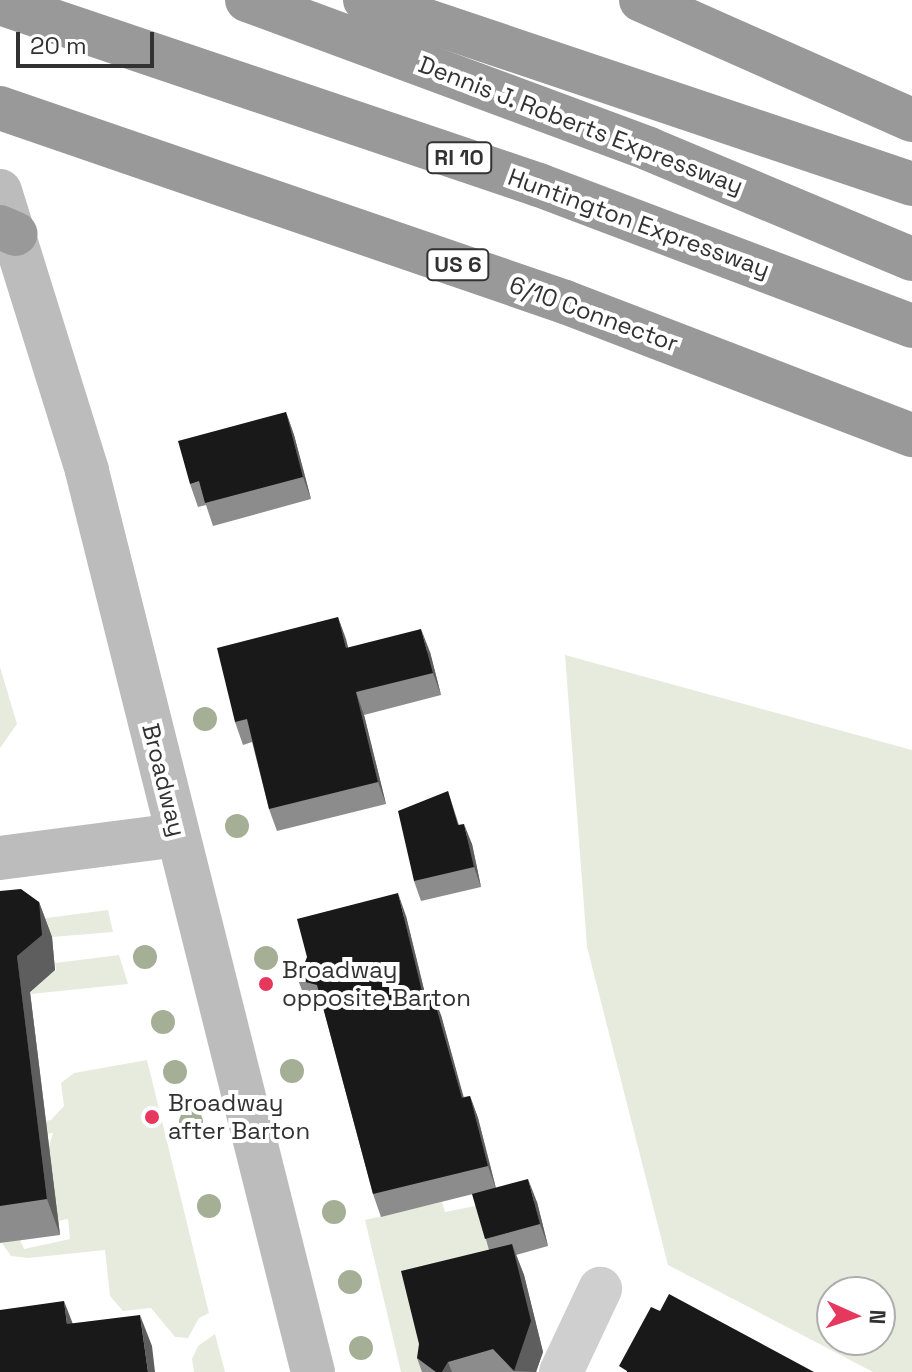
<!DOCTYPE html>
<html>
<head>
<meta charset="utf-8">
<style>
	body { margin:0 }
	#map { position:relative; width:912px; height:1372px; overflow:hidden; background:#fff; font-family:"Space Grotesk",sans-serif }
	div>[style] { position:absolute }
	.green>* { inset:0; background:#e7ebde }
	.street>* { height:44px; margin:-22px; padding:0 22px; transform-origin:22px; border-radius:22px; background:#cfcfcf }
	.secondary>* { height:44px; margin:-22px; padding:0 22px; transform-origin:22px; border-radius:22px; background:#bcbcbc }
	.highway>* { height:44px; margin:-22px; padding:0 22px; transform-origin:22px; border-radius:22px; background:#999 }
	.trees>* { width:24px; height:24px; margin:-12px; border-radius:50%; background:#a5af95 }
	.wall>* { inset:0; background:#8c8c8c }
	.shaded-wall>* { inset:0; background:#5e5e5e }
	.building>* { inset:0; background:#191919 }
	.dots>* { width:22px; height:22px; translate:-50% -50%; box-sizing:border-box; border:4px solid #fff; border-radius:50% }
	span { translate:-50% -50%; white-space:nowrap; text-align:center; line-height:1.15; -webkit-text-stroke:8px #fff; paint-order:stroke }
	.shield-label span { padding:2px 6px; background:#fff; border:2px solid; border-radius:6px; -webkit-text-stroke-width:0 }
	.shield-label { font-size:22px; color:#323232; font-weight:700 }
	.street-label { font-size:24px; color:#323232 }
	.poi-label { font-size:24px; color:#323232 }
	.left { translate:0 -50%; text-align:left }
	.north { position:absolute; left:816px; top:1276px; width:80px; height:80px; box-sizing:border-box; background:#fff; border:2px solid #adadad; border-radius:50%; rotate:93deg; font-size:22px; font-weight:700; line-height:32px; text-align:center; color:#323232 }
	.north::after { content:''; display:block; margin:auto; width:28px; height:36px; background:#e5385c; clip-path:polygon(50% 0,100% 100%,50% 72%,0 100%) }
	.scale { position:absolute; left:16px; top:32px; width:138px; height:36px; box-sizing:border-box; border:4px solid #323232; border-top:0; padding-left:10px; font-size:24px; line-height:28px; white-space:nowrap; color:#323232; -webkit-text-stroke:6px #fff; paint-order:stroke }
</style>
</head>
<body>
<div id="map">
	<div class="green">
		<i style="clip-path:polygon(evenodd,565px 655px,912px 750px,912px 1372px,873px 1372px,668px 1265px,587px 947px,565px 655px,832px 1292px,880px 1292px,880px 1340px,832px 1340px,832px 1292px)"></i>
		<i style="clip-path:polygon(0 667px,17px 724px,0 748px)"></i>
		<i style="clip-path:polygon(108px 910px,113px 932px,52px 937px,34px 925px,0 924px)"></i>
		<i style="clip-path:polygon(119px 955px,128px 984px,31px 994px,27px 983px,42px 981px,56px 970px,55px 963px)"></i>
		<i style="clip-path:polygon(147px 1060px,209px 1313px,199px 1318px,188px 1338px,175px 1337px,151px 1308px,123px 1311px,110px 1296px,105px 1250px,28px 1258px,11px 1256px,2px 1243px,20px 1240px,24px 1249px,70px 1239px,68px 1219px,58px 1221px,48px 1150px,53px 1133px,0 1139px,0 1127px,51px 1120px,64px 1106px,61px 1083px,74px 1073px)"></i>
		<i style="clip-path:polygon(500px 1201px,519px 1274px,429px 1372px,401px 1372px,365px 1220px,442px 1202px,445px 1212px)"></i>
		<i style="clip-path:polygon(215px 1334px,225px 1372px,194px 1372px,192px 1359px,198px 1346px)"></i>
	</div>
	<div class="street">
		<i style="left:561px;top:1372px;width:92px;rotate:-64.8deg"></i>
	</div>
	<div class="secondary">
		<i style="left:0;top:191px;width:293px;rotate:72.7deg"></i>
		<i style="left:87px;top:471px;width:929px;rotate:75.92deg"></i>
		<i style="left:0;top:858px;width:178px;rotate:-7.4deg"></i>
	</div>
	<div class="highway">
		<i style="left:247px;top:0;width:429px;rotate:20.3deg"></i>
		<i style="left:649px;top:149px;width:285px;rotate:22.7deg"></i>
		<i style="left:365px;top:0;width:577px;rotate:18.59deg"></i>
		<i style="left:641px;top:0;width:296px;rotate:23.9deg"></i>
		<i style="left:0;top:3px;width:569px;rotate:18.66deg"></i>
		<i style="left:539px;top:185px;width:399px;rotate:20.7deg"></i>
		<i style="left:0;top:108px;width:597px;rotate:18.95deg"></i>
		<i style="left:565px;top:302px;width:372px;rotate:21deg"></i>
		<i style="left:0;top:227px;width:17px;rotate:24deg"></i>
	</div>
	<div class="trees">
		<i style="left:205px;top:719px"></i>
		<i style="left:237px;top:826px"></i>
		<i style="left:145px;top:957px"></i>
		<i style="left:266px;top:958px"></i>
		<i style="left:163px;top:1022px"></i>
		<i style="left:292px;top:1071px"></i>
		<i style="left:175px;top:1072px"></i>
		<i style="left:191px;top:1122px"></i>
		<i style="left:209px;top:1206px"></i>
		<i style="left:334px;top:1212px"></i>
		<i style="left:350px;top:1282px"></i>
		<i style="left:361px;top:1348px"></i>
	</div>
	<div class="wall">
		<i style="clip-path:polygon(286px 412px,294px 435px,311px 499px,213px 526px,206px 505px,198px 507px,190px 484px)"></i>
		<i style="clip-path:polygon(338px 617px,348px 648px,430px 652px,441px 695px,364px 715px,386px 804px,277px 831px,269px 809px,252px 742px,243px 745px,235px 722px)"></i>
		<i style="clip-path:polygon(448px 791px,459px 825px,472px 844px,481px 887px,421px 901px,414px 881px)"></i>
		<i style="clip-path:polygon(0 891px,39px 902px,52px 937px,55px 970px,30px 992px,60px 1235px,0 1243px)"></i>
		<i style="clip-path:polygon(406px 916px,425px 994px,441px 1015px,463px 1097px,470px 1096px,478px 1118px,496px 1188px,537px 1202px,548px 1246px,516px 1255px,524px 1275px,543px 1352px,536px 1372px,422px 1372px,417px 1358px,489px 1250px,473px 1194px,381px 1217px,373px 1194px,323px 1007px,307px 1003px,298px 980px)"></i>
	</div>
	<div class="shaded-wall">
		<i style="clip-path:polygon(286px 412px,294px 435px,311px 499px,303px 477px)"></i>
		<i style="clip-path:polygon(338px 617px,346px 639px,354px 671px,346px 648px)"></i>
		<i style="clip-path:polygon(421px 629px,430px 652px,441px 695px,433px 673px)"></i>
		<i style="clip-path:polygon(356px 692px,364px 715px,386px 804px,378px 782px)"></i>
		<i style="clip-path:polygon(464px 824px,472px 844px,481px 887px,474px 867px)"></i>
		<i style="clip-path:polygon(398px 893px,406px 916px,431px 1018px,423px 995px)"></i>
		<i style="clip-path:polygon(39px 902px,52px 937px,55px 970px,30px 992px,60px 1235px,47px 1199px,17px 956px)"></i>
		<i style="clip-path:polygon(432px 992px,441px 1015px,470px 1120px,462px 1098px)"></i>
		<i style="clip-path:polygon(470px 1096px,478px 1118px,496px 1189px,488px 1166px)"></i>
		<i style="clip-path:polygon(528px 1179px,537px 1202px,548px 1246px,540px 1224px)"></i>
		<i style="clip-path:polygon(512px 1244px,524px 1275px,543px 1352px,536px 1372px,514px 1371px)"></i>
		<i style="clip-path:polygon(64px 1301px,76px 1332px,67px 1324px)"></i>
		<i style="clip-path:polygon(140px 1315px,152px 1346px,155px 1372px,148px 1372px)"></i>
		<i style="clip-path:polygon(448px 1362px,452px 1372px,442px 1372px)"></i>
	</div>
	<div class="building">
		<i style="clip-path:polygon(286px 412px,303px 477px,205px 503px,199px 481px,190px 484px,178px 441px)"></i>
		<i style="clip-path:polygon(338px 617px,346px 648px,421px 629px,433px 673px,356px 692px,378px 782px,269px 809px,247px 719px,235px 722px,217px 648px)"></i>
		<i style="clip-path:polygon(448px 791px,458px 825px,464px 824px,474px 867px,414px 881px,398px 811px)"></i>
		<i style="clip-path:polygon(21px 889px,39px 902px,42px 935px,17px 956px,47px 1199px,0 1206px,0 891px)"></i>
		<i style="clip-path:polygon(398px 893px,423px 995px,432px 992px,462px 1098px,470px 1096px,488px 1166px,373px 1194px,317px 985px,298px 980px,307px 957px,297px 919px)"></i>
		<i style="clip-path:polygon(528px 1179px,540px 1224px,485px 1239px,472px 1194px)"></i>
		<i style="clip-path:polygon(512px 1244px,531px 1321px,514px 1371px,493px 1349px,448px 1362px,442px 1372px,436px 1372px,417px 1358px,419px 1344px,401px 1271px)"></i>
		<i style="clip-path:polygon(669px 1294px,814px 1372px,627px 1372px,627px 1371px,619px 1366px,651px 1307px,660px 1311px)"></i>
		<i style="clip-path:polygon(64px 1301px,67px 1324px,140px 1315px,148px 1372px,0 1372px,0 1310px)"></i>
	</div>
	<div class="dots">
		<i style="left:266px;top:984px;background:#e5385c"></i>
		<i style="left:152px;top:1117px;background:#e5385c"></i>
	</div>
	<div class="shield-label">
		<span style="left:459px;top:158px">RI 10</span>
		<span style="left:458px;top:265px">US 6</span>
	</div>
	<div class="street-label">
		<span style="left:581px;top:125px;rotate:21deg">Dennis J. Roberts Expressway</span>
		<span style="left:639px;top:223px;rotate:20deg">Huntington Expressway</span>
		<span style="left:594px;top:314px;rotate:20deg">6/10 Connector</span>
		<span style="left:164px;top:780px;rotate:76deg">Broadway</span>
	</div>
	<div class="poi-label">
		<span class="left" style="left:282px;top:984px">Broadway<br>opposite Barton</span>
		<span class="left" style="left:168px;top:1117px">Broadway<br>after Barton</span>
	</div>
	<div class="north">N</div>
	<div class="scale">20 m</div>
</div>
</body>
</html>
